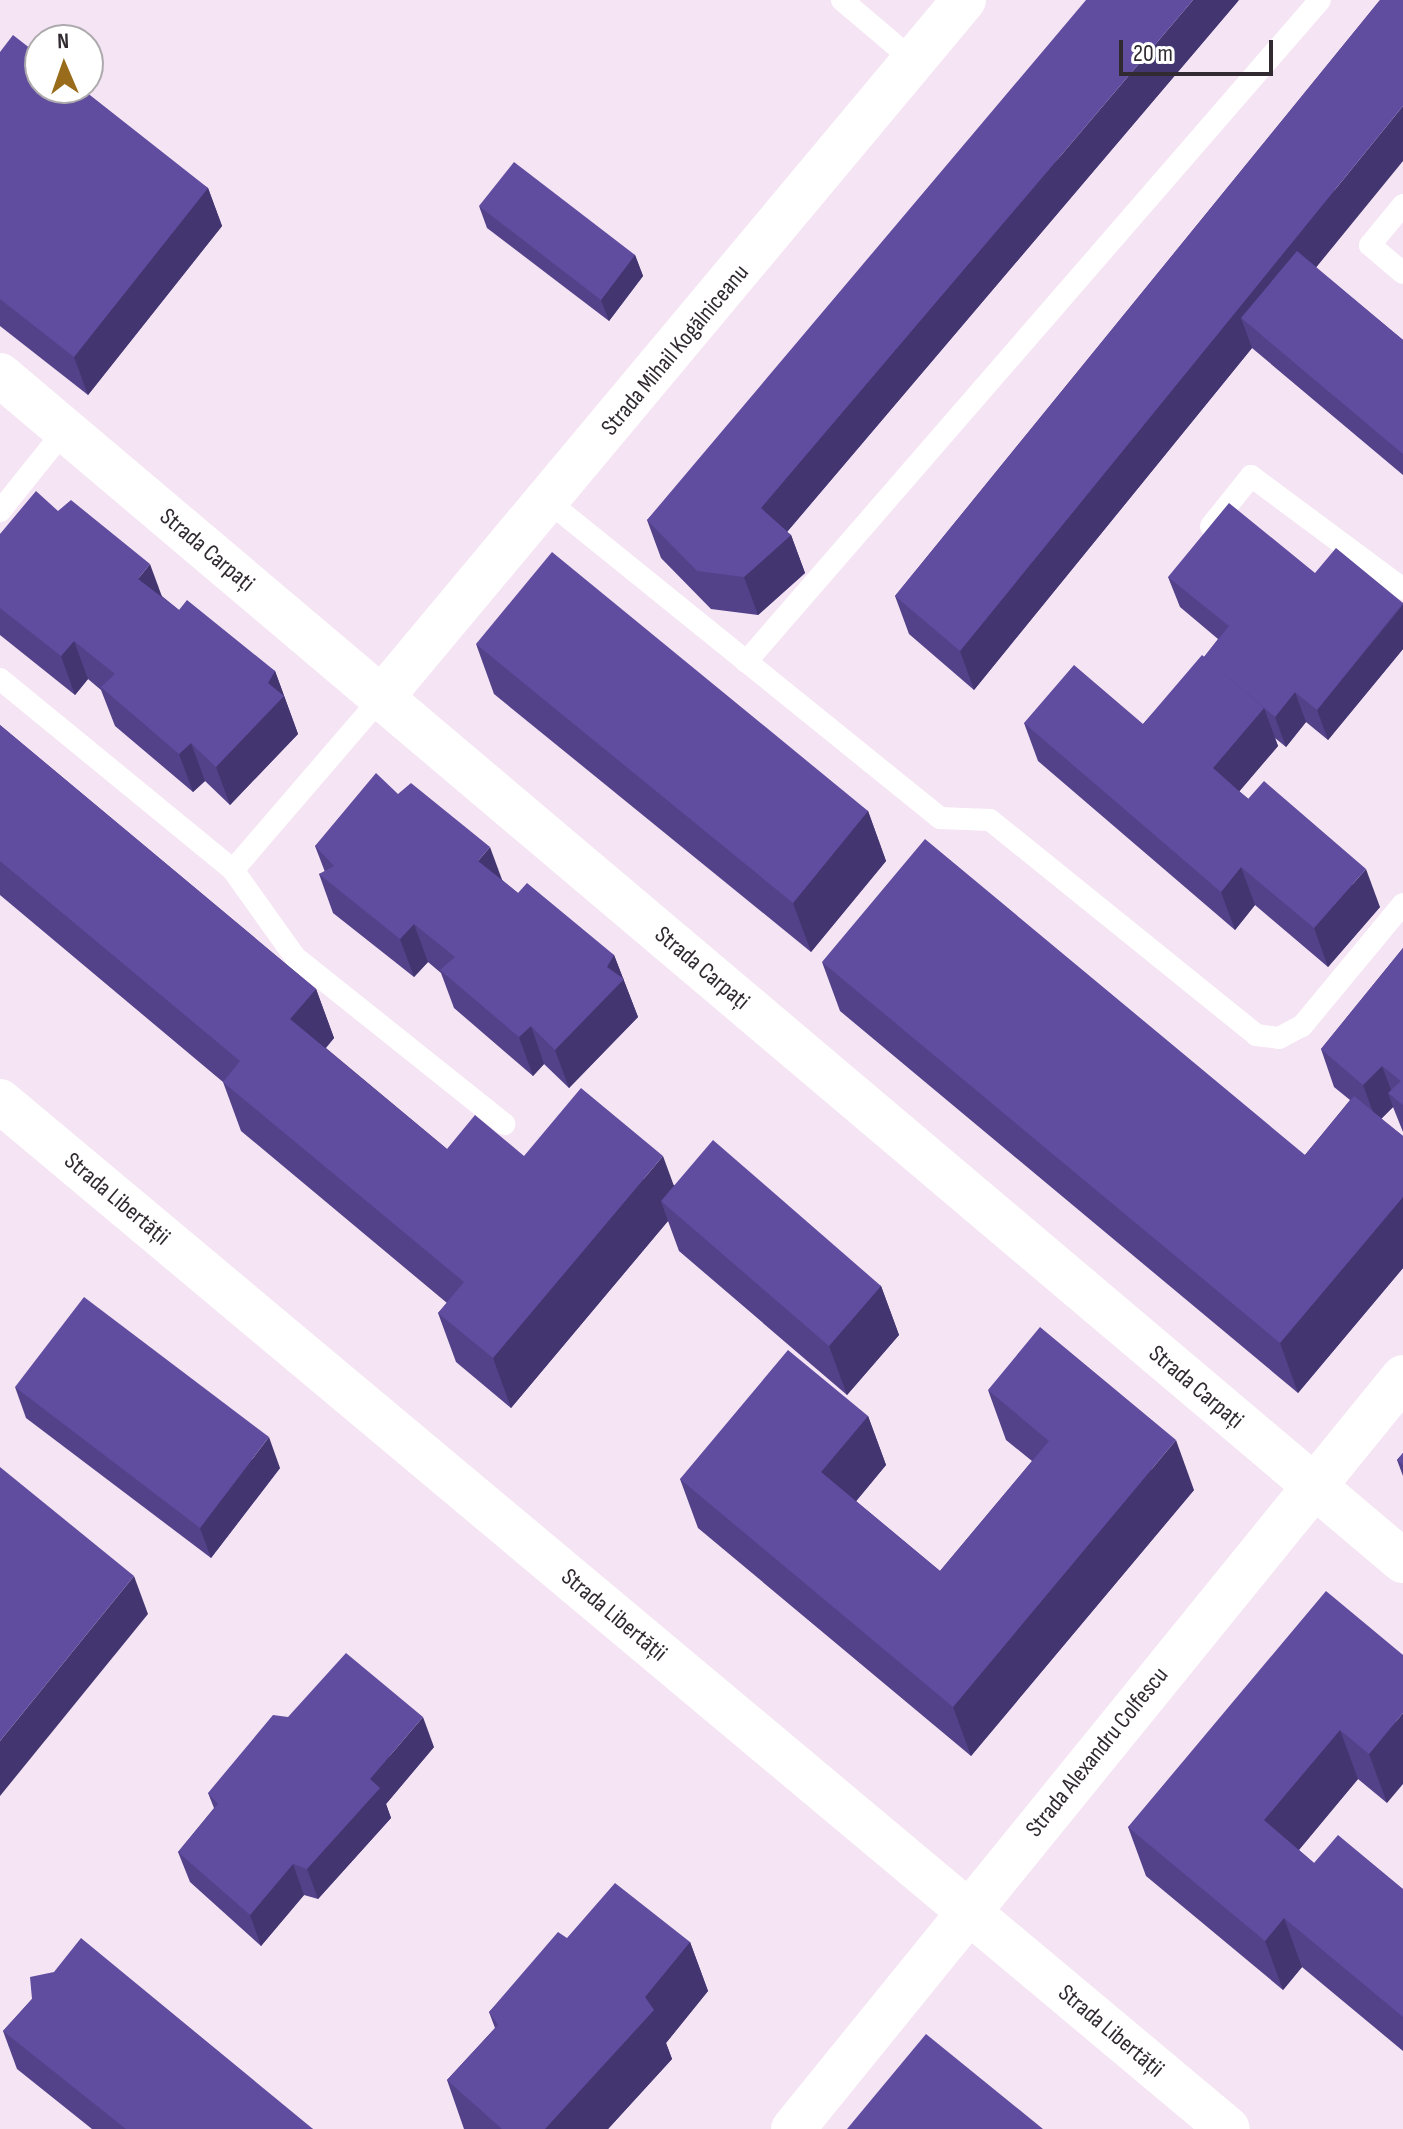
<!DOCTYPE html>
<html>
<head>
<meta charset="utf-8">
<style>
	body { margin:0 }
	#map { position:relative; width:1403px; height:2129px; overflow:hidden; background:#f5e4f4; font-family:"Sofia Sans Condensed",sans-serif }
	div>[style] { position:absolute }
	.lane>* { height:22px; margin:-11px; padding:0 11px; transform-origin:11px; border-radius:11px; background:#fff }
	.street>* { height:44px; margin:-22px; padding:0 22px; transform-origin:22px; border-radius:22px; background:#fff }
	.wall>* { inset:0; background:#53428a }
	.shaded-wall>* { inset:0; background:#433670 }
	.building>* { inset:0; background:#604da0 }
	span { translate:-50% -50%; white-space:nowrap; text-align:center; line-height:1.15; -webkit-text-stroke:8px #fff; paint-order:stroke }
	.street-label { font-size:24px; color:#312b31 }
	.north { position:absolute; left:24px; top:24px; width:80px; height:80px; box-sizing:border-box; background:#fff; border:2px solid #adaaad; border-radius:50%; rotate:358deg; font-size:22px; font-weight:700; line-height:32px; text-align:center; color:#312b31 }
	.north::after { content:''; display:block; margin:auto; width:28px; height:36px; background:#986c1a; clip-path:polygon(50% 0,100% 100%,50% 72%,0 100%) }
	.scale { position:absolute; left:1119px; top:40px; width:154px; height:36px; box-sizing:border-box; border:4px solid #312b31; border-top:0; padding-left:10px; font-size:24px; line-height:28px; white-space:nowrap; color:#312b31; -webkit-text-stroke:6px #fff; paint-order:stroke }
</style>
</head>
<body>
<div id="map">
	<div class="lane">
		<i style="left:842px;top:0;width:94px;rotate:40.3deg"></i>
		<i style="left:1403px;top:205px;width:52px;rotate:129.5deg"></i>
		<i style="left:1370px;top:245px;width:43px;rotate:40.3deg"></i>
		<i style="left:549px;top:502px;width:503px;rotate:38.94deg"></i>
		<i style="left:940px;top:818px;width:50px;rotate:2.3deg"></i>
		<i style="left:990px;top:820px;width:342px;rotate:38.9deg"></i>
		<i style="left:1256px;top:1035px;width:23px;rotate:7deg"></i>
		<i style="left:1279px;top:1038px;width:26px;rotate:-28deg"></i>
		<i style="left:1302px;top:1026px;width:158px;rotate:-50.4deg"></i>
		<i style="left:0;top:511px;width:104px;rotate:-51.3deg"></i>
		<i style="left:1211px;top:526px;width:64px;rotate:-51.3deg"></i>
		<i style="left:1251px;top:476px;width:189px;rotate:36.6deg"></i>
		<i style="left:746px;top:662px;width:876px;rotate:-49.07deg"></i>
		<i style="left:0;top:679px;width:301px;rotate:39.3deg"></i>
		<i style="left:233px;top:870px;width:107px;rotate:54.5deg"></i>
		<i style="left:295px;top:957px;width:268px;rotate:38.6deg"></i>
		<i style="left:233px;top:870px;width:228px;rotate:-49.3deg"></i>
	</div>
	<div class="street">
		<i style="left:0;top:375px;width:1837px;rotate:40.21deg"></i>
		<i style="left:382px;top:697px;width:908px;rotate:-50.14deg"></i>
		<i style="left:0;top:1101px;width:1601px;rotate:39.93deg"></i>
		<i style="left:793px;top:2129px;width:968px;rotate:-50.95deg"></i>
	</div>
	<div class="wall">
		<i style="clip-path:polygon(1239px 0,787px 532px,791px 535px,805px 573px,758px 615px,711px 609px,661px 558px,647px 520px)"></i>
		<i style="clip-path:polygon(1380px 0,1316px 268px,1403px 340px,1403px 475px,1252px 348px,974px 690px,909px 634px,895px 596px)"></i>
		<i style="clip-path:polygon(0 52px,208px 188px,222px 226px,88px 395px,0 326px)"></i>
		<i style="clip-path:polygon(479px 206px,635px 255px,643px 276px,609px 321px,487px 228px)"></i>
		<i style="clip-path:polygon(58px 511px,179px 610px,275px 671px,298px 734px,230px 805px,205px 781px,193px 792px,115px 726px,101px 690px,88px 679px,75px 695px,0 635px,0 534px)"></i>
		<i style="clip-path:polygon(1315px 573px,1403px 603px,1403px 649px,1328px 740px,1306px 722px,1286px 747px,1275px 738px,1278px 746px,1239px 791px,1380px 907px,1328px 967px,1255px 905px,1235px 930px,1038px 761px,1024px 723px,1143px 724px,1204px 657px,1218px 639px,1180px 607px,1168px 577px)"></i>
		<i style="clip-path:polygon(476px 644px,868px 811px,886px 861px,811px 952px,494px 694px)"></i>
		<i style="clip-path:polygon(0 725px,316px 989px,334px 1038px,326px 1048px,447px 1149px,524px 1156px,674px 1185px,881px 1286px,899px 1335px,847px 1395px,679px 1251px,668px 1221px,511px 1408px,456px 1362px,438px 1313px,447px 1303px,241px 1131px,223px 1082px,0 895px)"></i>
		<i style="clip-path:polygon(398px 794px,518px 893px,614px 955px,638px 1017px,569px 1088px,544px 1064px,533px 1076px,454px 1008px,441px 973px,428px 962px,414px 977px,333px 913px,319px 874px,325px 872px,315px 846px)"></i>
		<i style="clip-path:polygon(1403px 948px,1403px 1132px,1393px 1107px,1381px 1119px,1403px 1136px,1403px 1268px,1298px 1393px,840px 1011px,822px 962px,1305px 1155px,1350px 1100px,1334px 1087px,1321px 1049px)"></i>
		<i style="clip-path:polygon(15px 1387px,280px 1468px,211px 1558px,26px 1418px)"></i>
		<i style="clip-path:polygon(988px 1390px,1194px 1490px,971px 1756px,698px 1528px,680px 1479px,868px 1416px,886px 1465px,856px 1501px,940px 1571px,1032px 1461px,1006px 1440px)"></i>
		<i style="clip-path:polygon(1403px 1453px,1403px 1476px,1397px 1460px)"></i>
		<i style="clip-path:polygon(1403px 1655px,1387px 1803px,1358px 1779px,1299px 1850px,1314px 1863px,1403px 1889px,1403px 2051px,1302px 1967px,1283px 1990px,1146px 1876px,1128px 1827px)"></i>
		<i style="clip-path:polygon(434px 1747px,386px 1804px,391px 1818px,318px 1899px,304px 1895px,261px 1946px,190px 1882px,178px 1852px,214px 1808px,208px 1793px)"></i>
		<i style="clip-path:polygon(567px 1938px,690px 1942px,708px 1991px,666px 2043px,672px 2059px,608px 2129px,464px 2129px,447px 2080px,495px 2028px,489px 2012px)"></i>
		<i style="clip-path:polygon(32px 1999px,313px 2129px,92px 2129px,17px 2069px,3px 2031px)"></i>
	</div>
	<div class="shaded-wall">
		<i style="clip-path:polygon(1193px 0,1239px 0,775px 546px,761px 508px)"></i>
		<i style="clip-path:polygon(1403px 106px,1403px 161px,1261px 335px,1241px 318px,1252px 348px,974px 690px,960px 651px)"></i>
		<i style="clip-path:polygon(208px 188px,222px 226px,88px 395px,74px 357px)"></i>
		<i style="clip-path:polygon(635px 255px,643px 276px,609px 321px,601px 300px)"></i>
		<i style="clip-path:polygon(791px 535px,805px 573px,758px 615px,744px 577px)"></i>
		<i style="clip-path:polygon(150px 564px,164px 602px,138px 579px)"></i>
		<i style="clip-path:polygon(1403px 605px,1403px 649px,1328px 740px,1317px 710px)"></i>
		<i style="clip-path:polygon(74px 641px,88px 679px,75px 695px,61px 656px)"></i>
		<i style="clip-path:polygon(275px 671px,298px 734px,230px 805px,216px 767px)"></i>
		<i style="clip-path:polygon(1295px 692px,1306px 722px,1286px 747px,1275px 717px)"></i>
		<i style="clip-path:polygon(1264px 708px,1278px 746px,1227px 806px,1213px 768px)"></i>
		<i style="clip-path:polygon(191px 743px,205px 781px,193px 792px,179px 754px)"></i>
		<i style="clip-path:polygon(868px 811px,886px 861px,811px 952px,793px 903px)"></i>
		<i style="clip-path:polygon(490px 847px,504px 885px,478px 861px)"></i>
		<i style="clip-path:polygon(1241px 867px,1255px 905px,1235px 930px,1221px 892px)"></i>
		<i style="clip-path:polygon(1366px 869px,1380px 907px,1328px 967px,1314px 928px)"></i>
		<i style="clip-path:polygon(414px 924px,428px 962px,414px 977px,400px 939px)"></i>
		<i style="clip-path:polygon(614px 955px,638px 1017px,569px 1088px,555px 1050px)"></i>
		<i style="clip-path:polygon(316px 989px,334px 1038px,308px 1068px,290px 1019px)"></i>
		<i style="clip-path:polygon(531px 1026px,544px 1064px,533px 1076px,519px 1037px)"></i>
		<i style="clip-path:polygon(1382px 1066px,1394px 1098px,1388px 1093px,1393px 1107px,1377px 1123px,1363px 1085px)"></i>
		<i style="clip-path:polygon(663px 1156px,681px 1205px,661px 1201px,668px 1221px,511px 1408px,493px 1358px)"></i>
		<i style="clip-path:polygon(1403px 1197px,1403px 1268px,1298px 1393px,1280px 1343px)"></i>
		<i style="clip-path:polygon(881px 1286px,899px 1335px,847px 1395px,829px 1346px)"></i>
		<i style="clip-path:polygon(868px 1416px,886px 1465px,839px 1522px,821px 1472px)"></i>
		<i style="clip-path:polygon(269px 1437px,280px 1468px,211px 1558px,200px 1528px)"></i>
		<i style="clip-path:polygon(1176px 1440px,1194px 1490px,971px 1756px,953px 1707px)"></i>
		<i style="clip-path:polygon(134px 1576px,148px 1614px,0 1796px,0 1741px)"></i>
		<i style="clip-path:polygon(1403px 1713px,1403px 1784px,1387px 1803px,1369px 1754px)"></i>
		<i style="clip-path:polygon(423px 1717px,434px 1747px,386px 1804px,391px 1818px,318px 1899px,307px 1869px,370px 1779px)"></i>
		<i style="clip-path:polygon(1340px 1730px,1358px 1779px,1282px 1870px,1264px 1820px)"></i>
		<i style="clip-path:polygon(293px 1864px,304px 1895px,261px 1946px,250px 1915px)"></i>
		<i style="clip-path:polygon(1284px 1918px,1302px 1967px,1283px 1990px,1265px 1941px)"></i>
		<i style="clip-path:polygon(690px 1942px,708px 1991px,666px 2043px,672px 2059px,608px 2129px,545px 2129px,645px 1997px)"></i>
	</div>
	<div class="building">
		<i style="clip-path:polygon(1086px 0,1193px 0,761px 508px,791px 535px,744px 577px,697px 571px,647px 520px)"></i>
		<i style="clip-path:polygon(1380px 0,1403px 0,1403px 106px,960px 651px,895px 596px)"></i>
		<i style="clip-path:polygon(13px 35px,40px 56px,40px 88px,81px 88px,208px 188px,74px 357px,0 299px,0 52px)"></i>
		<i style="clip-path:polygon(514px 162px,635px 255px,601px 300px,479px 206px)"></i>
		<i style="clip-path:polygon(1297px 251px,1403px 340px,1403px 454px,1241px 318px)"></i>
		<i style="clip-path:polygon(36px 491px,58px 511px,71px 500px,150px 564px,138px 579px,179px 610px,187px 600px,275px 671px,268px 683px,284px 696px,216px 767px,191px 743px,179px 754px,101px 687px,115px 674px,74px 641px,61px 656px,0 608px,0 534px)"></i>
		<i style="clip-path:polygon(1229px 503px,1315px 573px,1336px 548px,1403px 603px,1317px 710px,1295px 692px,1275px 717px,1204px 657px,1229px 626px,1168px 577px)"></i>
		<i style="clip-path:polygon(552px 552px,868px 811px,793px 903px,476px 644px)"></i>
		<i style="clip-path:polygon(1202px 655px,1264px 708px,1213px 768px,1248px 799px,1264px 781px,1366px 869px,1314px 928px,1241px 867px,1221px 892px,1024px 723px,1074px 665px,1143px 724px)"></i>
		<i style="clip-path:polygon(0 725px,316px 989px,290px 1019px,447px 1149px,475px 1115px,524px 1156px,581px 1088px,663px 1156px,493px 1358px,438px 1313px,464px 1282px,223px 1082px,240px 1061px,0 861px)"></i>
		<i style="clip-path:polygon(376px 773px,398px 794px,411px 783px,490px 847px,478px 861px,518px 893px,527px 883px,614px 955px,607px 967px,624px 979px,555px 1050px,531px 1026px,519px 1037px,440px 970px,455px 957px,414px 924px,400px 939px,319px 874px,334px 866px,315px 846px)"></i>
		<i style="clip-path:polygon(925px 839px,1305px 1155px,1354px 1096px,1403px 1136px,1403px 1197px,1280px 1343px,822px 962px)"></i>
		<i style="clip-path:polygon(1403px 948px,1403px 1105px,1388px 1093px,1401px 1081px,1382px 1066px,1363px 1085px,1321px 1049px)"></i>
		<i style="clip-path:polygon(713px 1140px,881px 1286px,829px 1346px,661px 1201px)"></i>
		<i style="clip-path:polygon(84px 1297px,269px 1437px,200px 1528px,15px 1387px)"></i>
		<i style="clip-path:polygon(1040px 1327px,1176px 1440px,953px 1707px,680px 1479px,788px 1350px,868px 1416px,821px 1472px,940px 1571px,1049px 1441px,988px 1390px)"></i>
		<i style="clip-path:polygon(1403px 1453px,1403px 1465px,1397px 1460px)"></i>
		<i style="clip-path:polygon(0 1467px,134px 1576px,0 1741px)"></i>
		<i style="clip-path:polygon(1326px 1591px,1403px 1655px,1403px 1713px,1369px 1754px,1340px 1730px,1264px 1820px,1314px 1863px,1338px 1835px,1403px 1889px,1403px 2017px,1284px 1918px,1265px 1941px,1128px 1827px)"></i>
		<i style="clip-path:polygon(346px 1653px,423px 1717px,370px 1779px,380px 1788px,307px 1869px,293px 1864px,250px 1915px,178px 1852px,218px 1804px,208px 1793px,273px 1715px,288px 1717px)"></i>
		<i style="clip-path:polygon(615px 1883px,690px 1942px,645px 1997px,654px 2010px,545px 2129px,502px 2129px,447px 2080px,498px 2025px,489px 2012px,558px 1932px,567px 1938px)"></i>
		<i style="clip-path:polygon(81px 1938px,313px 2129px,126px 2129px,3px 2031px,32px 1999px,30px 1977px,54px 1972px)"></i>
		<i style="clip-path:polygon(926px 2034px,1043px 2129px,847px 2129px)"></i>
	</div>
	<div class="street-label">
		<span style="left:675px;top:350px;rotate:-50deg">Strada Mihail Kogălniceanu</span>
		<span style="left:207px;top:550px;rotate:40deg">Strada Carpați</span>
		<span style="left:702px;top:968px;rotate:40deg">Strada Carpați</span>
		<span style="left:117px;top:1199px;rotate:40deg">Strada Libertății</span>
		<span style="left:1196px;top:1387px;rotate:40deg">Strada Carpați</span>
		<span style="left:614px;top:1615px;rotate:40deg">Strada Libertății</span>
		<span style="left:1097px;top:1752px;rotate:-51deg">Strada Alexandru Colfescu</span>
		<span style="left:1111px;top:2031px;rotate:40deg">Strada Libertății</span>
	</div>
	<div class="north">N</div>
	<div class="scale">20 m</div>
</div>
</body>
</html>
